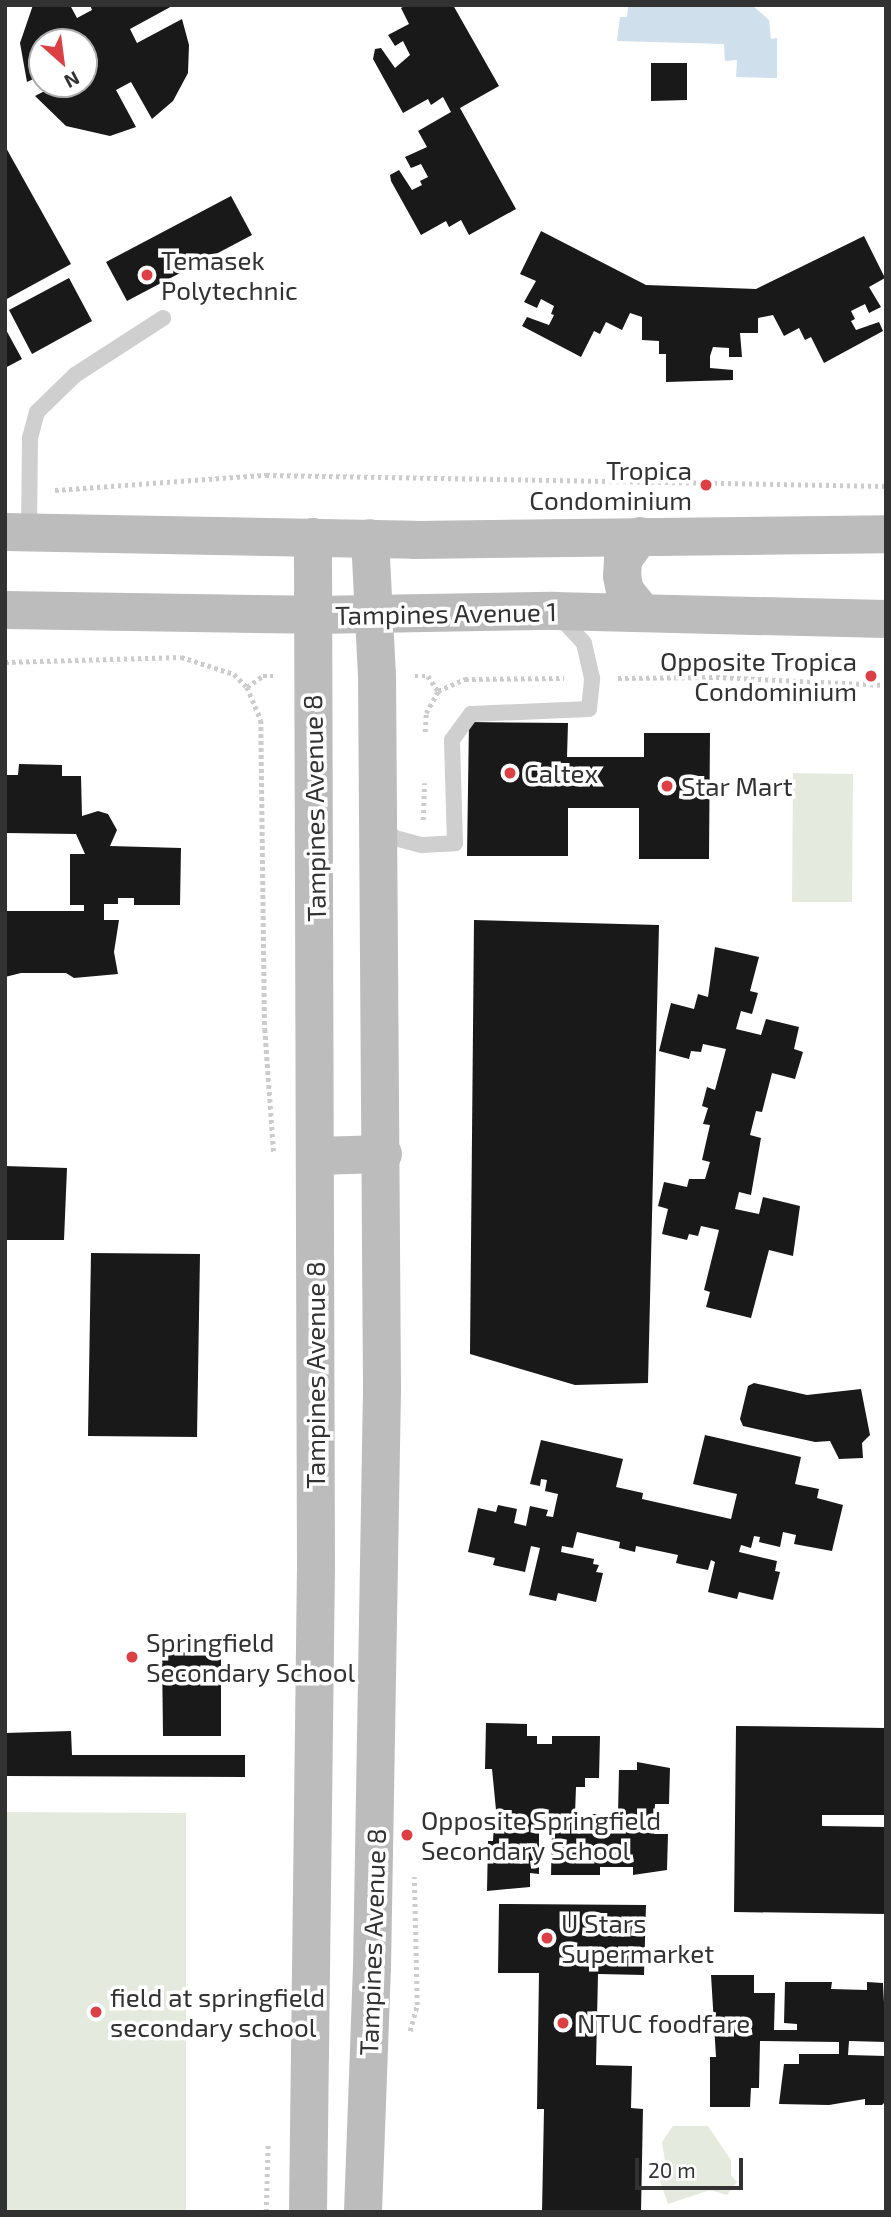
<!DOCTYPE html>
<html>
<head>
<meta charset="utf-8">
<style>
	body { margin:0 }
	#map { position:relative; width:891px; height:2217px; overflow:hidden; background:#fff; font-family:"Exo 2",sans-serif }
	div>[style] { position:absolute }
	.green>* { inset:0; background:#e4ebde }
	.water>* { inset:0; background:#cfdfec }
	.building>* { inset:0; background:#191919 }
	.path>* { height:4.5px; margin-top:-2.25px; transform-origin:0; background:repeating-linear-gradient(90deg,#ccc 0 3.5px,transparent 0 7px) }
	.lane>* { height:16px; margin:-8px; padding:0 8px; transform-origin:8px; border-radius:8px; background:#cfcfcf }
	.secondary>* { height:38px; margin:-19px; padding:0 19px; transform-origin:19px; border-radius:19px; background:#bcbcbc }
	.dots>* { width:19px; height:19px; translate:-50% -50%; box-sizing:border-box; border:4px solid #fff; border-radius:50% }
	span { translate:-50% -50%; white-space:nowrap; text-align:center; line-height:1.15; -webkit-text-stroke:7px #fff; paint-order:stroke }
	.poi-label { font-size:26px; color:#323232 }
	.left { translate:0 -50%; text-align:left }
	.right { translate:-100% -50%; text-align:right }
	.street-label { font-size:26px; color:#323232 }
	.frame { position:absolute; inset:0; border:7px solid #323232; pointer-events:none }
	.north { position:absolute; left:28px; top:28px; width:70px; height:70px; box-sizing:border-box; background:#fff; border:2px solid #adadad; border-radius:50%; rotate:152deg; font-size:19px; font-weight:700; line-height:28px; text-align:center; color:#323232 }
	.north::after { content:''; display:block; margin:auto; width:24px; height:32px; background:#dd4044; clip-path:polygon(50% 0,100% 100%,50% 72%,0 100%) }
	.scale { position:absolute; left:635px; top:2158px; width:108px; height:32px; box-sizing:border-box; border:4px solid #323232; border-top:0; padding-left:9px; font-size:21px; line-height:24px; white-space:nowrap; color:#323232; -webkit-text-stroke:5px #fff; paint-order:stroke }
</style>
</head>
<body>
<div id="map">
	<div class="green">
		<i style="clip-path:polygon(793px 773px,853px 774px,852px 902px,792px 902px)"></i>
		<i style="clip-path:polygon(5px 1812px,186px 1813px,186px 2212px,5px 2212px)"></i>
		<i style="clip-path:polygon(673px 2126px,708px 2126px,731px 2160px,731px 2175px,737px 2182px,727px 2195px,710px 2190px,668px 2204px,659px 2178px,666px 2168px,662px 2142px)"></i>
	</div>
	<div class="water">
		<i style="clip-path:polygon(616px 5px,752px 5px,769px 20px,771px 39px,777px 38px,777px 78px,736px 77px,737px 60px,725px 61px,724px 44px,617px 41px,620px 17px,627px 17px,628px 7px)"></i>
	</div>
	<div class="building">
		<i style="clip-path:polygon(33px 5px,70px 5px,77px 18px,92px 10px,90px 5px,174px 5px,130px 29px,137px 43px,182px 19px,189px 45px,188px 73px,173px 101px,152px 119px,131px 82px,116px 90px,136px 127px,110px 136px,66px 126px,35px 96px,58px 84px,84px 84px,84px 42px,42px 42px,42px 75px,27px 82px,20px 43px)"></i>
		<i style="clip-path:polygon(406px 5px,453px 5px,499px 86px,460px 108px,516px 209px,469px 235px,461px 220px,449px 227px,446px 221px,421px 235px,391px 181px,390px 175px,399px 170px,412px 190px,422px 185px,420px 181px,428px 177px,421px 164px,411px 168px,405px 157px,427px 147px,418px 131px,451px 112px,443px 97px,431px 105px,428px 99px,403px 113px,373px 59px,375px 49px,381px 48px,395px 68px,410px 55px,403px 41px,395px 46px,388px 35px,409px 24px,401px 8px)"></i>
		<i style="clip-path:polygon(651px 63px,687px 63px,687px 100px,651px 101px)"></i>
		<i style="clip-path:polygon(5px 146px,71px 264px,5px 300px)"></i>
		<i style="clip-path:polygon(231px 196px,252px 235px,127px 301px,106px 262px)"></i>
		<i style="clip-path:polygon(541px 231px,646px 285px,756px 289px,864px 236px,885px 278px,869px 287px,881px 307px,869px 313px,865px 304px,851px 311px,855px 319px,851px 321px,856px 330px,879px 322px,883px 331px,824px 363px,811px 337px,805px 340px,799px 328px,784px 336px,773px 315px,758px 318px,758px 333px,740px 333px,742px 357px,729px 357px,729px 348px,713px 347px,710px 356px,710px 368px,733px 370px,733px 380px,666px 382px,666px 354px,659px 354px,659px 341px,642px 340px,642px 317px,630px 313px,622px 330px,606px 322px,600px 334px,594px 331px,581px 357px,522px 326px,527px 317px,549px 325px,554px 315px,551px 314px,554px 306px,541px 299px,537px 308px,524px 302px,536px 281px,520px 274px)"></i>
		<i style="clip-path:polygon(69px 278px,92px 321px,32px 354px,9px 310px)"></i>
		<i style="clip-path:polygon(5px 328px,22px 359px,5px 368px)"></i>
		<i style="clip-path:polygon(469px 722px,568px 723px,567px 757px,644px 757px,644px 733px,710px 733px,709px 859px,639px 859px,639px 808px,568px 808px,568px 856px,467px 856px)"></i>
		<i style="clip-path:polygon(19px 764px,62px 765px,62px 776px,81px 776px,82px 816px,98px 811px,108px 814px,117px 830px,110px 846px,181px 848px,180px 905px,134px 905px,134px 898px,118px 898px,118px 904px,104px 904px,104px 920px,119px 920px,114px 952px,118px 974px,74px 978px,66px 973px,21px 973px,5px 977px,5px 911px,84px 911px,84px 905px,70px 905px,70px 854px,85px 854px,76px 834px,5px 833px,5px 775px,18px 775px)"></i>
		<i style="clip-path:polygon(474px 920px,659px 925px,648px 1383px,575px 1385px,470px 1354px)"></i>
		<i style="clip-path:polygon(715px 947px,759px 957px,750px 991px,758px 993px,752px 1014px,741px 1011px,736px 1029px,761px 1035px,766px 1019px,799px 1027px,794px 1049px,803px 1052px,795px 1079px,772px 1073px,762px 1112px,756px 1111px,750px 1135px,761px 1138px,751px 1195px,739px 1192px,735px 1209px,759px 1214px,763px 1197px,800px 1206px,793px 1256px,769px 1250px,751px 1318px,706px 1307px,710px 1292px,704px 1290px,719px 1230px,701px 1226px,698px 1236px,689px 1234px,687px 1240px,662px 1234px,668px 1209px,658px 1206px,664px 1182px,687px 1187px,689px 1179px,705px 1179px,710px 1162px,702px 1160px,710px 1125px,703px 1124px,708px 1108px,702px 1106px,707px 1087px,715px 1090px,726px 1049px,703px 1044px,701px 1052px,691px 1051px,689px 1059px,659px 1051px,671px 1003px,694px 1009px,698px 994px,708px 997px)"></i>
		<i style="clip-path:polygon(5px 1166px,67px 1168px,64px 1240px,5px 1240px)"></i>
		<i style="clip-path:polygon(91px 1253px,200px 1254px,197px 1437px,88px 1436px)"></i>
		<i style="clip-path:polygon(754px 1383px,807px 1395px,861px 1389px,870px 1435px,862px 1443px,863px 1458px,839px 1459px,830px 1441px,815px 1442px,743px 1426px,740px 1419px,748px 1386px)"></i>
		<i style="clip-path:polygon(705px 1435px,801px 1457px,795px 1484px,819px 1489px,817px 1498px,843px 1505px,832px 1551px,794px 1544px,796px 1535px,783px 1532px,780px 1547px,759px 1542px,760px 1537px,754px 1536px,751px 1548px,741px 1545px,739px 1552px,777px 1561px,775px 1571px,780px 1572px,773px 1600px,739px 1592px,737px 1599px,708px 1592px,715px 1562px,711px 1560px,708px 1570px,684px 1565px,676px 1563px,678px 1555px,636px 1546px,635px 1552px,619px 1548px,620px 1542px,577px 1532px,573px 1548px,562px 1546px,561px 1552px,594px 1559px,593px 1564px,599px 1565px,596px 1572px,603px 1573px,596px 1602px,558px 1593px,556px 1601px,529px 1595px,540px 1548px,531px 1546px,525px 1572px,493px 1565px,495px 1558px,468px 1552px,478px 1508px,496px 1512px,498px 1505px,517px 1509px,514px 1523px,526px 1526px,530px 1506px,548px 1510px,546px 1516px,553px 1517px,558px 1494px,545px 1491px,547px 1480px,541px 1479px,540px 1486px,530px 1484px,541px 1440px,623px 1459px,616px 1487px,643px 1493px,642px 1499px,731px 1519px,737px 1494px,693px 1484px)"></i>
		<i style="clip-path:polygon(221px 1652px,221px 1736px,163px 1736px,162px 1653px)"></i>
		<i style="clip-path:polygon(486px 1723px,527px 1724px,527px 1736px,537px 1736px,537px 1744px,552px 1744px,552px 1736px,600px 1736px,599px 1778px,585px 1778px,585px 1787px,576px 1787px,575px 1814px,618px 1814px,619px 1770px,637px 1770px,637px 1762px,670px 1768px,669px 1804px,655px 1804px,654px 1825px,654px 1834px,668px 1834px,667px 1870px,633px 1875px,633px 1867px,600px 1867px,600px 1875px,551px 1875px,552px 1832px,566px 1832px,565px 1824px,539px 1824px,539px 1874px,530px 1873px,530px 1887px,487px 1891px,488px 1841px,493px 1841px,494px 1822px,501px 1822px,501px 1810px,496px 1810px,492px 1769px,485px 1769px)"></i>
		<i style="clip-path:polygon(736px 1726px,886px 1728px,886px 1815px,822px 1815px,822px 1826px,886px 1827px,886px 1914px,734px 1912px)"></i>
		<i style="clip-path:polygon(71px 1731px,72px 1755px,245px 1755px,245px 1777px,5px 1776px,5px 1733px)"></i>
		<i style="clip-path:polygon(499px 1904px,646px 1905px,644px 1975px,598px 1974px,596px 2065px,632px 2066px,631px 2108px,643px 2109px,641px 2212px,542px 2212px,544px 2109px,537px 2109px,539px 1973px,498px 1973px)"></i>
		<i style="clip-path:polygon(711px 1975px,754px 1975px,754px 1993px,775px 1993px,774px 2030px,797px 2030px,797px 2024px,784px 2023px,785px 1982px,832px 1982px,831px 1989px,867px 1990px,867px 1982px,883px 1983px,886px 2042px,849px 2041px,848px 2055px,886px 2056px,886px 2101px,882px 2105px,865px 2105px,865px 2099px,829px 2105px,779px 2104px,784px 2064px,799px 2064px,799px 2054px,839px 2054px,839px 2042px,760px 2041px,759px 2088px,751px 2088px,750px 2107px,710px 2107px,710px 2057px,716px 2057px)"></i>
	</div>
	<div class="path">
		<i style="left:55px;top:490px;width:212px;rotate:-4.1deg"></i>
		<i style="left:266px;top:475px;width:620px;rotate:1.02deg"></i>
		<i style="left:5px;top:662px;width:176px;rotate:-1.6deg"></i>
		<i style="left:181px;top:657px;width:56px;rotate:17.8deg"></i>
		<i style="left:234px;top:674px;width:18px;rotate:45deg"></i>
		<i style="left:247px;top:687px;width:36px;rotate:67deg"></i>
		<i style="left:261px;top:720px;width:309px;rotate:89.3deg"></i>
		<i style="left:265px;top:1029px;width:125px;rotate:85.9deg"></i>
		<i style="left:415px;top:676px;width:13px"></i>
		<i style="left:428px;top:676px;width:18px;rotate:56deg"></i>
		<i style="left:618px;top:678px;width:98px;rotate:-0.6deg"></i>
		<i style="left:716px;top:677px;width:170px;rotate:2.7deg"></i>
		<i style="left:247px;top:687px;width:19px;rotate:-35deg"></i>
		<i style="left:263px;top:676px;width:14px"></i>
		<i style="left:425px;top:732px;width:19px;rotate:-87deg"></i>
		<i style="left:426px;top:713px;width:25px;rotate:-61deg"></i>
		<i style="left:438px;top:691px;width:30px;rotate:-24deg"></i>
		<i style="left:465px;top:679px;width:99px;rotate:-0.6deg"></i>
		<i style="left:423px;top:820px;width:37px;rotate:-88deg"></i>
		<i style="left:410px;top:2031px;width:27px;rotate:-75deg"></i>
		<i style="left:417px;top:2005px;width:128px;rotate:-91.3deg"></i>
		<i style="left:266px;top:2212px;width:70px;rotate:-88.4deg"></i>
	</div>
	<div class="lane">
		<i style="left:29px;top:531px;width:93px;rotate:-89.4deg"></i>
		<i style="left:30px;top:438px;width:27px;rotate:-75deg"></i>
		<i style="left:37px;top:412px;width:53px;rotate:-44.2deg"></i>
		<i style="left:75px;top:375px;width:105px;rotate:-32.9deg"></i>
		<i style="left:380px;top:826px;width:19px;rotate:39deg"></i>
		<i style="left:395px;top:838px;width:28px;rotate:15deg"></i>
		<i style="left:422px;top:845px;width:33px;rotate:-3deg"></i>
		<i style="left:455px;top:843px;width:103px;rotate:-91.7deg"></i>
		<i style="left:452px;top:740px;width:32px;rotate:-54deg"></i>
		<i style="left:471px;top:714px;width:118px;rotate:-2.4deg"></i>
		<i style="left:589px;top:709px;width:31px;rotate:-84deg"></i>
		<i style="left:592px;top:678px;width:36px;rotate:-103deg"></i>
		<i style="left:584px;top:643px;width:38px;rotate:-133deg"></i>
	</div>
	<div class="secondary">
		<i style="left:5px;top:532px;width:410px;rotate:1.1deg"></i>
		<i style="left:415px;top:540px;width:471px;rotate:-0.7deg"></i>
		<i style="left:640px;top:536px;width:29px;rotate:126deg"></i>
		<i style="left:623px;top:559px;width:17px;rotate:93deg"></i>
		<i style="left:622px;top:576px;width:15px;rotate:79deg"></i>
		<i style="left:625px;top:591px;width:28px;rotate:51deg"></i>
		<i style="left:5px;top:610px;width:309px;rotate:0.9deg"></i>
		<i style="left:314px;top:615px;width:240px;rotate:-1deg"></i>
		<i style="left:554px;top:611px;width:332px;rotate:1.4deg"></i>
		<i style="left:317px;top:1156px;width:66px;rotate:-1.7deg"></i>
		<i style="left:308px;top:2212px;width:643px;rotate:-89.29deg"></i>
		<i style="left:316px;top:1569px;width:1032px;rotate:-90.17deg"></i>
		<i style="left:363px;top:2212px;width:244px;rotate:-87.9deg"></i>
		<i style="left:372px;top:1968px;width:580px;rotate:-89.01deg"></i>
		<i style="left:382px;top:1388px;width:712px;rotate:-90.4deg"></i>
		<i style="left:377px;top:676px;width:138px;rotate:-92.9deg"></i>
	</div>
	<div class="dots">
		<i style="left:147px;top:275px;background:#dd4044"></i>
		<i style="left:706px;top:485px;background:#dd4044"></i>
		<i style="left:871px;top:676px;background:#dd4044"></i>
		<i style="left:510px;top:773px;background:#dd4044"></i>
		<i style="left:667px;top:786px;background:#dd4044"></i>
		<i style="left:132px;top:1657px;background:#dd4044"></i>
		<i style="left:407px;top:1835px;background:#dd4044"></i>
		<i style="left:547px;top:1938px;background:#dd4044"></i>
		<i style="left:96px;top:2012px;background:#dd4044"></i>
		<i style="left:563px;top:2023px;background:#dd4044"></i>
	</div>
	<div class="poi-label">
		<span class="left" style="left:161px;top:275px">Temasek<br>Polytechnic</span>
		<span class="right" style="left:692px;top:485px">Tropica<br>Condominium</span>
		<span class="right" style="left:857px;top:676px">Opposite Tropica<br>Condominium</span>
		<span class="left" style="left:524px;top:773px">Caltex</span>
		<span class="left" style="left:681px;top:786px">Star Mart</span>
		<span class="left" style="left:146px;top:1657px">Springfield<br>Secondary School</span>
		<span class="left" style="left:421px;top:1835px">Opposite Springfield<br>Secondary School</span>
		<span class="left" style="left:561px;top:1938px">U Stars<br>Supermarket</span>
		<span class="left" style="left:110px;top:2012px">field at springfield<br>secondary school</span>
		<span class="left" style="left:577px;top:2023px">NTUC foodfare</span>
	</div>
	<div class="street-label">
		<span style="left:446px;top:613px;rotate:-1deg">Tampines Avenue 1</span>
		<span style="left:314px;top:808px;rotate:-91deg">Tampines Avenue 8</span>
		<span style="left:315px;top:1375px;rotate:-90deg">Tampines Avenue 8</span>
		<span style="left:372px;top:1942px;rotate:-88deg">Tampines Avenue 8</span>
	</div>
	<div class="frame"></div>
	<div class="north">N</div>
	<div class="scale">20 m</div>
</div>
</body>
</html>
